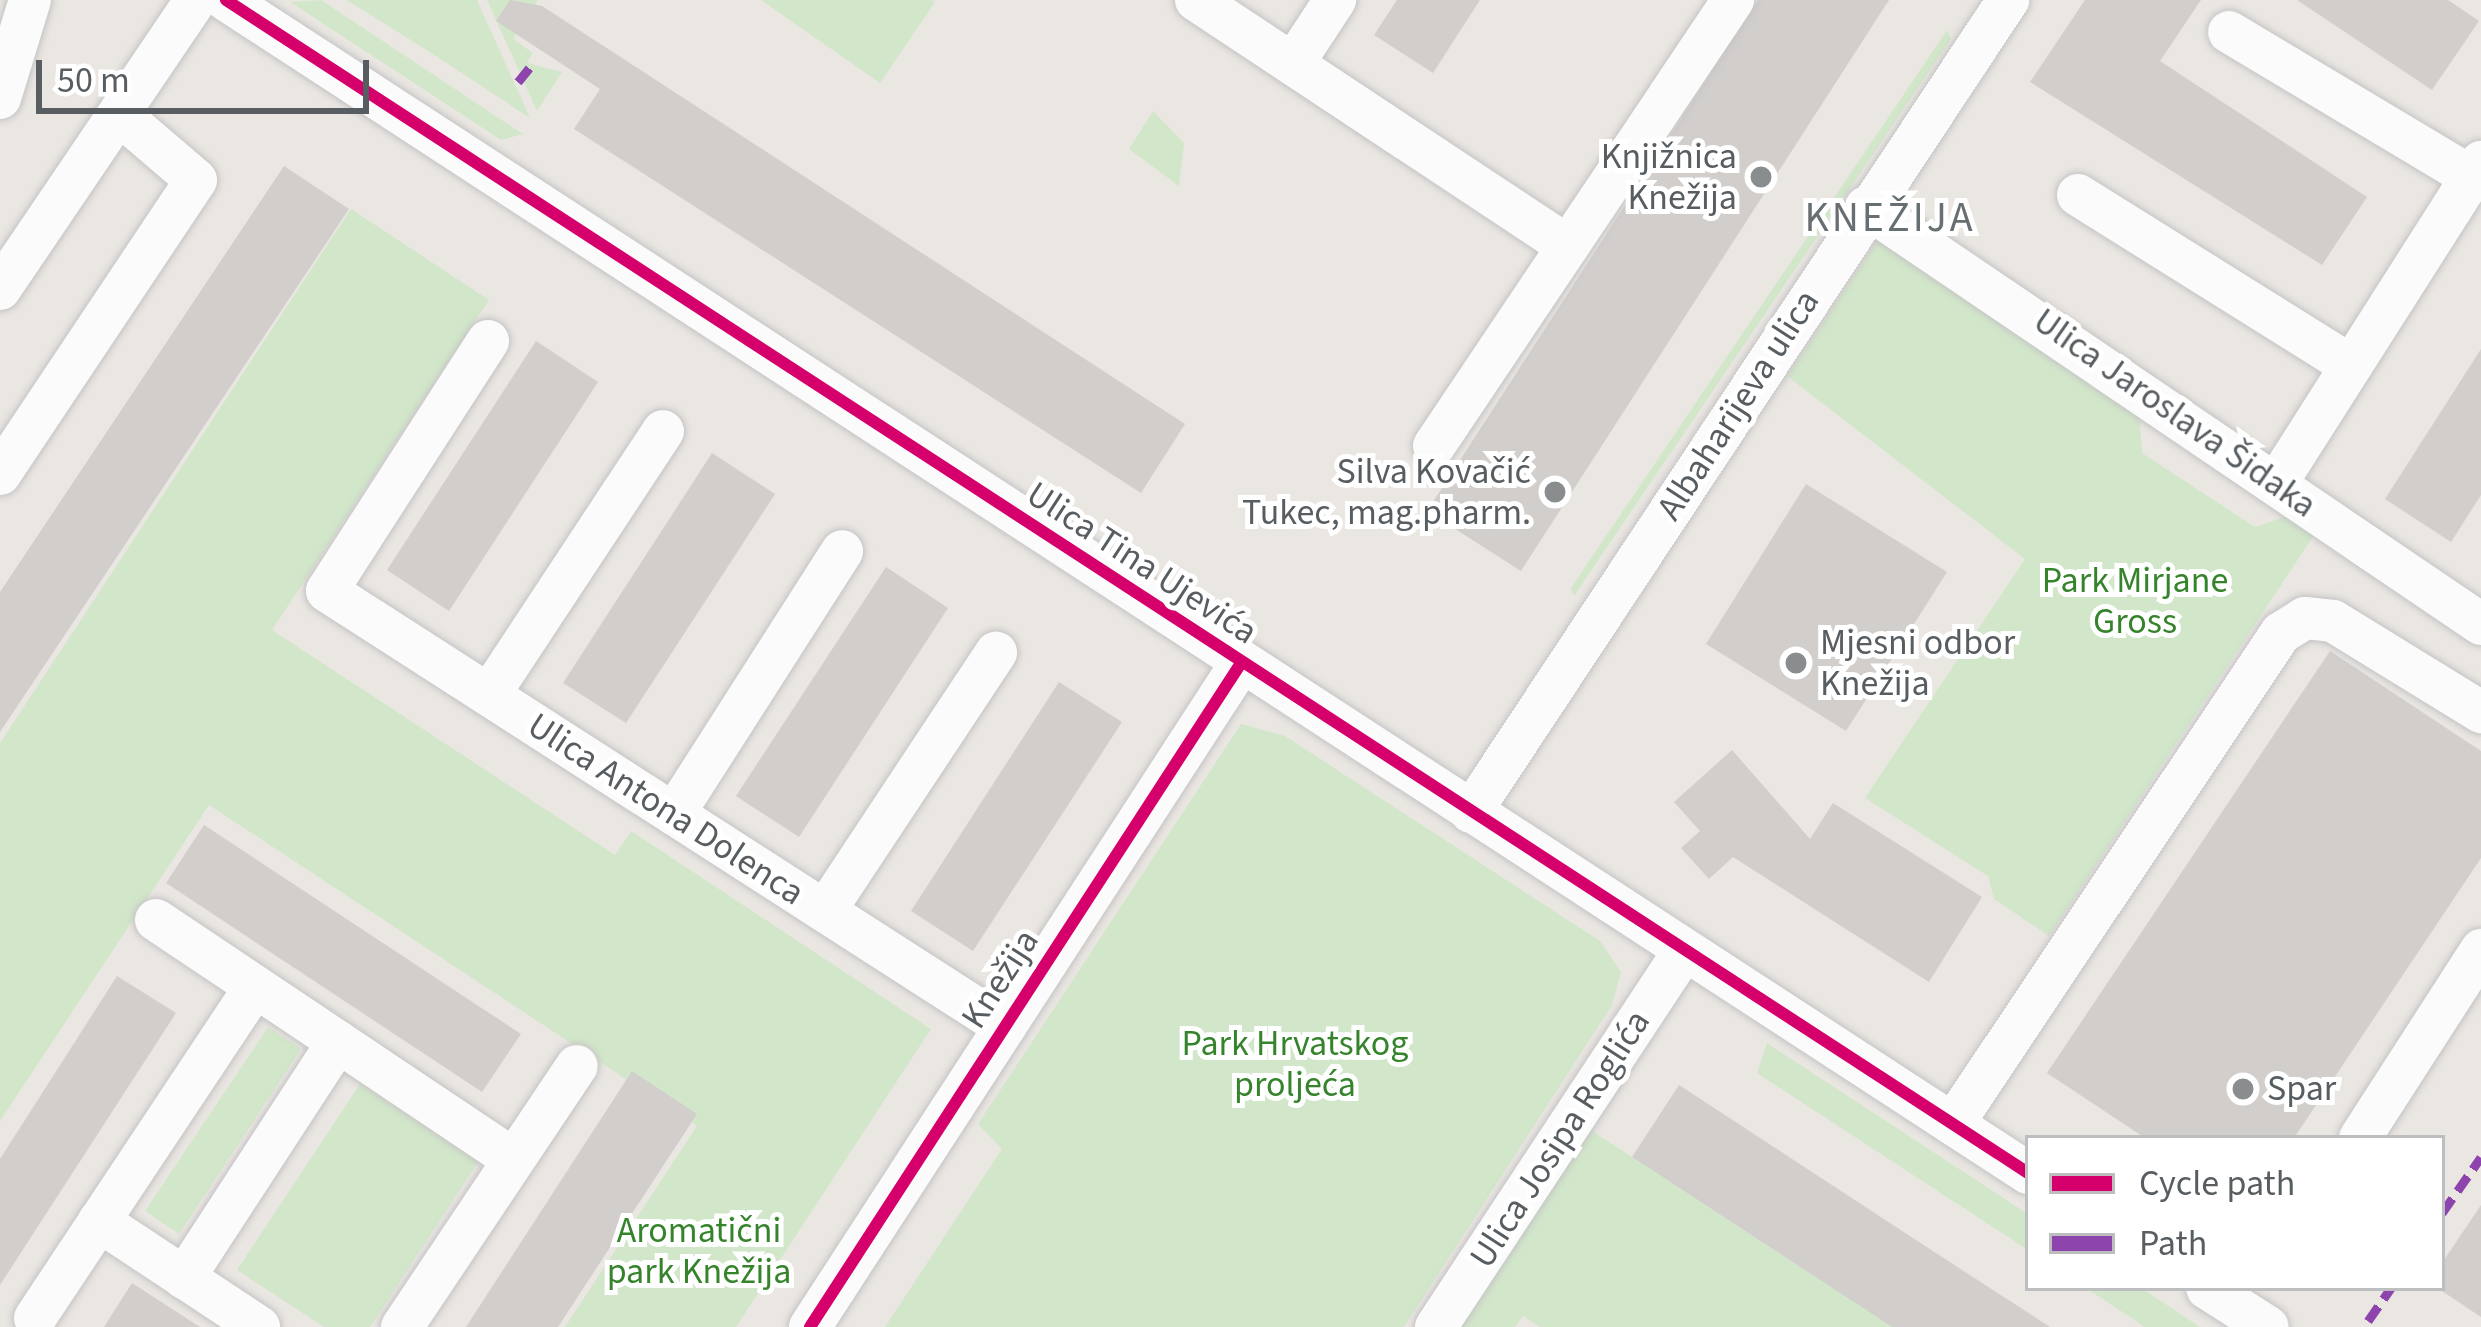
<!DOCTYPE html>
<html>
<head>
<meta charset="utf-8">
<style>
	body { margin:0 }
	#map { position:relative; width:2481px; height:1327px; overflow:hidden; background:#eae6e2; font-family:"Source Sans 3",sans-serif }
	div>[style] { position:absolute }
	.green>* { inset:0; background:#d2e7ca }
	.building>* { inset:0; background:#d1cecc }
	.roads { filter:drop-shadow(0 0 3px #c5c5c5) drop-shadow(0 0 3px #c5c5c5) }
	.minor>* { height:42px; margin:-21px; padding:0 21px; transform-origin:21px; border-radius:21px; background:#fcfbfb }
	.quiet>* { height:9px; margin-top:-4.5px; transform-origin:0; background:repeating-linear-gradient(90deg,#8e44ad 0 18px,transparent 0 27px) }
	.cycleway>* { height:12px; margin:-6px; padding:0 6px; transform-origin:6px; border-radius:6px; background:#d6006c }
	.dots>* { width:33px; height:33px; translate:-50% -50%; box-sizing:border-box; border:6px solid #fff; border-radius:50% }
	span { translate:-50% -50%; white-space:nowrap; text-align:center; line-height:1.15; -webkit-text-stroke:10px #fff; paint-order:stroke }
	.poi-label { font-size:36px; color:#575d61 }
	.right { translate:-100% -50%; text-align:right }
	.left { translate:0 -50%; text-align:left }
	.street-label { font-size:36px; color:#575d61 }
	.park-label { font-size:36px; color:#35842c }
	.quarter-label { font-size:42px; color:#686f73; letter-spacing:3px }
	.legend { position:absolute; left:2025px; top:1135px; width:420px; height:156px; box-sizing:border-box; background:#fff; border:3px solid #bcbec0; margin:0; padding:15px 21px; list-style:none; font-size:36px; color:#575d61 }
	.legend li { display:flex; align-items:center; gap:24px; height:60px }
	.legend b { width:60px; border:3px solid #bcbec0 }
	.scale { position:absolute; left:36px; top:60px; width:333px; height:54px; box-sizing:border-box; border:6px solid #575d61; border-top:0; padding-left:15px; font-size:36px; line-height:42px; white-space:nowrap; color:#575d61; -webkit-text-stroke:9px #fff; paint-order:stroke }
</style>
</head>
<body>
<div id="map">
	<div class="green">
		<i style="clip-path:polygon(321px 0,523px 134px,501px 140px,290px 2px)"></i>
		<i style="clip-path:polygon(347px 0,477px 0,530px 118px,425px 49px)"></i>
		<i style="clip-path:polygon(487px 0,538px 0,513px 39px,533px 53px,527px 63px,562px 72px,537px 111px)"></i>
		<i style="clip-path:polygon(761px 0,932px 0,935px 2px,880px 83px)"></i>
		<i style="clip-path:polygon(1947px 30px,1951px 39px,1574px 596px,1571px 588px)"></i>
		<i style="clip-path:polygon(1153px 111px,1184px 143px,1179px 186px,1129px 149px)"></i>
		<i style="clip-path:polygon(351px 209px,489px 300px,272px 630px,615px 855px,631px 831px,931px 1029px,736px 1327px,565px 1327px,697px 1126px,209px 805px,0 1121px,0 743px)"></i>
		<i style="clip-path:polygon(1878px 240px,2139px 412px,2142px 453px,2255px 527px,2290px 515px,2318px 529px,2049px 936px,1994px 899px,1988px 876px,1865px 798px,2025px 559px,1787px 376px)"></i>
		<i style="clip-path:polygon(1241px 724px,1285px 736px,1600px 941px,1621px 972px,1612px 1005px,1404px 1327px,885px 1327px,1002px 1149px,978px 1124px)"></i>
		<i style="clip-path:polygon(268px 1027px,301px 1049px,179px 1234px,145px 1211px)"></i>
		<i style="clip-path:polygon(1767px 1043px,2028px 1214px,2028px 1250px,1757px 1073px)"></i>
		<i style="clip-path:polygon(360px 1084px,478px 1162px,370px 1327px,324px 1327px,237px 1270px)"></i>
		<i style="clip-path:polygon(1586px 1127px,1892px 1327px,1540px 1327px,1523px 1316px,1515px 1327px,1458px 1327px)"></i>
		<i style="clip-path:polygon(2086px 1288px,2141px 1288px,2200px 1327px,2145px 1327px)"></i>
	</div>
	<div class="building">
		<i style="clip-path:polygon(510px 0,542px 6px,1185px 424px,1141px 493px,574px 129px,600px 89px,496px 21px)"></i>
		<i style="clip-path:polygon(1397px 0,1480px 0,1433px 73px,1374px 35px)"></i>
		<i style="clip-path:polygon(1758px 0,1889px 0,1521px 571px,1427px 511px)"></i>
		<i style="clip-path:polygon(2085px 0,2201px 0,2160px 61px,2367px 197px,2322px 265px,2030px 82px)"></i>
		<i style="clip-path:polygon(2297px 0,2448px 0,2479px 21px,2432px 90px)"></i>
		<i style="clip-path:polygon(284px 166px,349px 209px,0 732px,0 592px)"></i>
		<i style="clip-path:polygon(536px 341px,598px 382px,449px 611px,387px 570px)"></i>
		<i style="clip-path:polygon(2481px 349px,2481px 495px,2451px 542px,2385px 499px)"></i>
		<i style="clip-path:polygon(712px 453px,775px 494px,626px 723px,563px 683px)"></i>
		<i style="clip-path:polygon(1806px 484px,1947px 572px,1846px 731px,1706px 644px)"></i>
		<i style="clip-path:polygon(886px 567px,948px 608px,799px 837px,736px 796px)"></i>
		<i style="clip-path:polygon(2330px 651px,2481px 751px,2481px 858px,2294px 1138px,2145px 1138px,2047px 1073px)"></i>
		<i style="clip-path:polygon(1059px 682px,1122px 722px,973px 951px,911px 911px)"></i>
		<i style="clip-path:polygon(1732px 750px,1810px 839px,1833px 803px,1982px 897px,1929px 982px,1733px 857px,1709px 879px,1681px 848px,1700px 831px,1674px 802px)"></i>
		<i style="clip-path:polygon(204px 825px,521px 1034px,482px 1092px,166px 883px)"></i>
		<i style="clip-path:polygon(117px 976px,176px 1013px,0 1285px,0 1159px)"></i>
		<i style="clip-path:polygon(632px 1071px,697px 1114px,558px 1327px,466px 1327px)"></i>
		<i style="clip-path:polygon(1679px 1085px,1919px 1242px,2050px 1327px,1892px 1327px,1632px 1157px)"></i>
		<i style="clip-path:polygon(2481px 1205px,2481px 1317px,2442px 1291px,2442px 1263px)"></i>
		<i style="clip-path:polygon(132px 1283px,200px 1327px,104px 1327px)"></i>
	</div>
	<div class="roads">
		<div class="minor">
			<i style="left:226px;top:0;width:2150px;rotate:33.06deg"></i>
			<i style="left:1196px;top:0;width:446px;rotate:33.5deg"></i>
			<i style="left:2229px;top:32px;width:282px;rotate:30.9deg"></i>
			<i style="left:1293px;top:64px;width:77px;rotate:-56.7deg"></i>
			<i style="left:0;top:98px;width:102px;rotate:-73deg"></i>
			<i style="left:2078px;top:195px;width:321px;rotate:32deg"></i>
			<i style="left:1866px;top:207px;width:743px;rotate:34.14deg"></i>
			<i style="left:0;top:289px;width:349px;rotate:-55.9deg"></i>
			<i style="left:488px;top:341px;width:297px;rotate:122.8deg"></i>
			<i style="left:327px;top:591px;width:806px;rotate:32.74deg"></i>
			<i style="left:1434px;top:446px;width:537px;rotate:-56.16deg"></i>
			<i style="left:0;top:474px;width:353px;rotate:-56.3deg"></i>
			<i style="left:196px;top:180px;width:100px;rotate:-139.5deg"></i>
			<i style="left:2276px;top:484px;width:382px;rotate:-57.5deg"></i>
			<i style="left:489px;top:695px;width:316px;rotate:-56.6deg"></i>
			<i style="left:1471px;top:812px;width:974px;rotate:-56.52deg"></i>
			<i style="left:674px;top:814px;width:312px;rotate:-57.4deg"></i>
			<i style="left:825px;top:911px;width:310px;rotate:-56.5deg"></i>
			<i style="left:156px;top:920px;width:430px;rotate:33.8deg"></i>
			<i style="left:1953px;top:1124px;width:590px;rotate:-56.26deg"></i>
			<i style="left:2281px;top:633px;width:28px;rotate:-32deg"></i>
			<i style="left:2305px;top:618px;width:28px;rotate:6deg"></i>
			<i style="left:2333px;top:621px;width:174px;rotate:31.6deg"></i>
			<i style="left:2360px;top:1138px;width:224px;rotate:-57.2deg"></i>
			<i style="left:99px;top:1221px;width:192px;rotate:33.5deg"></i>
			<i style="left:184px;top:1278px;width:282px;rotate:-56.9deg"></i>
			<i style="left:2207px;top:1288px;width:72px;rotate:32.6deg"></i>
			<i style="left:35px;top:1318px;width:397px;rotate:-56.4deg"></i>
			<i style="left:402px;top:1327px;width:314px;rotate:-56.2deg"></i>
			<i style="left:810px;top:1327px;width:792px;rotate:-57.01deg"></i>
			<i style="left:1436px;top:1327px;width:449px;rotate:-56.6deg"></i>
		</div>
	</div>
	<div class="quiet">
		<i style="left:518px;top:82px;width:21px;rotate:-51deg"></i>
		<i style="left:2442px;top:1213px;width:68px;rotate:-55.1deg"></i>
		<i style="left:2368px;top:1321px;width:40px;rotate:-55.1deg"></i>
	</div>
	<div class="cycleway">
		<i style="left:226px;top:0;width:2150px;rotate:33.06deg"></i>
		<i style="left:810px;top:1327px;width:792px;rotate:-57.01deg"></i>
	</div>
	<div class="dots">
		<i style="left:1761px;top:177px;background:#8a8d8e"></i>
		<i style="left:1555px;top:492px;background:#8a8d8e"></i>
		<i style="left:1796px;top:663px;background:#8a8d8e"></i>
		<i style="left:2243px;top:1089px;background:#8a8d8e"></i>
	</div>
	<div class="poi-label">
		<span class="right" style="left:1737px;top:177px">Knjižnica<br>Knežija</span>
		<span class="right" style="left:1531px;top:492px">Silva Kovačić<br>Tukec, mag.pharm.</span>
		<span class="left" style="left:1820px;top:663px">Mjesni odbor<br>Knežija</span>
		<span class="left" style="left:2267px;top:1089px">Spar</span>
	</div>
	<div class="street-label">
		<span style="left:1738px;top:405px;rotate:-57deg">Albaharijeva ulica</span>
		<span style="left:2175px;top:413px;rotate:35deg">Ulica Jaroslava Šidaka</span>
		<span style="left:1142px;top:563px;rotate:33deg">Ulica Tina Ujevića</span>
		<span style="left:666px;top:809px;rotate:33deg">Ulica Antona Dolenca</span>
		<span style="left:1000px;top:979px;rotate:-57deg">Knežija</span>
		<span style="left:1560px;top:1139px;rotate:-57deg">Ulica Josipa Roglića</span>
	</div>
	<div class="park-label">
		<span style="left:2135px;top:601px">Park Mirjane<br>Gross</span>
		<span style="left:1295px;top:1064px">Park Hrvatskog<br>proljeća</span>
		<span style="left:699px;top:1251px">Aromatični<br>park Knežija</span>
	</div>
	<div class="quarter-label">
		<span style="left:1890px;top:218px">KNEŽIJA</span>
	</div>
	<ul class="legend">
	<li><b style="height:15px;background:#d6006c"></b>Cycle path</li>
	<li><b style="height:15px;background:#8e44ad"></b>Path</li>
	</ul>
	<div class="scale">50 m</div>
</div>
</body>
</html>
